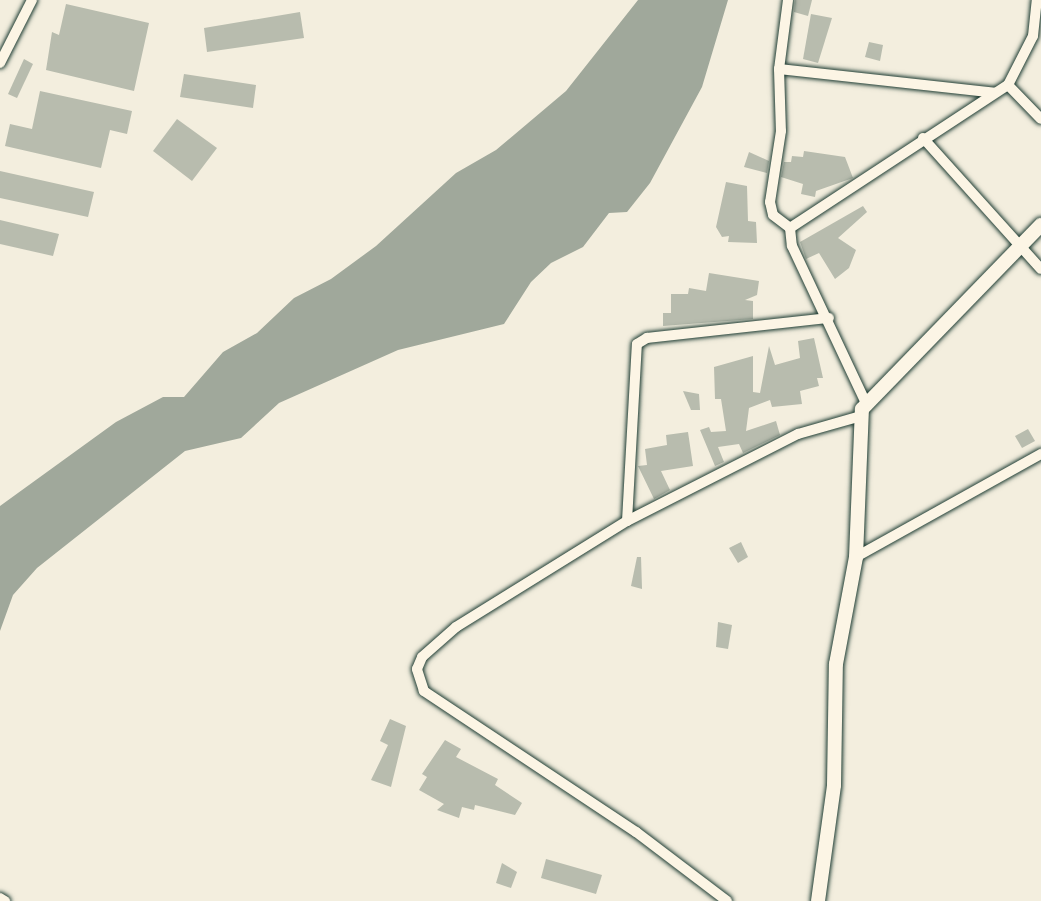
<!DOCTYPE html>
<html>
<head>
<meta charset="utf-8">
<style>
	body { margin:0 }
	#map { position:relative; width:1041px; height:901px; overflow:hidden; background:#f3eede; font-family:Kalam,sans-serif }
	div>[style] { position:absolute }
	.water>* { inset:0; background:#a0a89b }
	.building>* { inset:0; background:#b8bcae }
	.roads { filter:drop-shadow(0 0 2px #1f3d34) drop-shadow(0 0 2px #1f3d34) }
	.minor>* { height:10px; margin:-5px; padding:0 5px; transform-origin:5px; border-radius:5px; background:#fcf5e5 }
	.tertiary>* { height:14px; margin:-7px; padding:0 7px; transform-origin:7px; border-radius:7px; background:#fcf5e5 }
	span { translate:-50% -50%; white-space:nowrap; text-align:center; line-height:1.15; -webkit-text-stroke:5px #fcf5e5; paint-order:stroke }
</style>
</head>
<body>
<div id="map">
	<div class="water">
		<i style="clip-path:polygon(638px 0,728px 0,702px 87px,650px 183px,627px 212px,609px 213px,583px 247px,551px 263px,531px 282px,504px 324px,398px 350px,279px 403px,241px 438px,185px 451px,37px 568px,13px 595px,0 631px,0 506px,116px 422px,163px 397px,184px 397px,223px 352px,257px 333px,294px 298px,331px 279px,376px 246px,456px 173px,496px 150px,566px 91px)"></i>
	</div>
	<div class="building">
		<i style="clip-path:polygon(795px 0,812px 0,808px 16px,794px 12px)"></i>
		<i style="clip-path:polygon(66px 4px,149px 23px,134px 91px,46px 70px,52px 32px,59px 35px)"></i>
		<i style="clip-path:polygon(300px 12px,304px 38px,207px 52px,204px 28px)"></i>
		<i style="clip-path:polygon(811px 14px,832px 18px,818px 63px,803px 59px)"></i>
		<i style="clip-path:polygon(869px 42px,883px 45px,880px 61px,865px 57px)"></i>
		<i style="clip-path:polygon(24px 59px,33px 64px,17px 98px,8px 94px)"></i>
		<i style="clip-path:polygon(184px 74px,256px 85px,253px 108px,180px 97px)"></i>
		<i style="clip-path:polygon(40px 91px,132px 111px,127px 134px,110px 130px,101px 168px,5px 146px,10px 124px,32px 129px)"></i>
		<i style="clip-path:polygon(177px 119px,217px 148px,192px 181px,153px 151px)"></i>
		<i style="clip-path:polygon(804px 151px,845px 157px,853px 178px,816px 191px,815px 197px,801px 194px,803px 184px,781px 177px,784px 162px,791px 162px,792px 156px,803px 157px)"></i>
		<i style="clip-path:polygon(749px 152px,769px 161px,767px 173px,744px 167px)"></i>
		<i style="clip-path:polygon(0 171px,94px 192px,88px 217px,0 198px)"></i>
		<i style="clip-path:polygon(726px 182px,747px 186px,748px 221px,756px 222px,757px 243px,728px 242px,729px 236px,722px 237px,716px 227px)"></i>
		<i style="clip-path:polygon(863px 206px,867px 212px,838px 238px,856px 250px,849px 268px,835px 279px,819px 253px,806px 259px,800px 242px)"></i>
		<i style="clip-path:polygon(0 220px,59px 234px,53px 256px,0 244px)"></i>
		<i style="clip-path:polygon(709px 273px,759px 281px,757px 295px,745px 300px,753px 301px,753px 319px,663px 326px,663px 313px,671px 313px,671px 294px,688px 294px,689px 288px,706px 291px)"></i>
		<i style="clip-path:polygon(814px 338px,823px 378px,817px 378px,819px 386px,800px 391px,802px 404px,772px 407px,770px 400px,749px 408px,746px 431px,776px 421px,780px 435px,743px 453px,739px 444px,718px 447px,724px 462px,715px 466px,700px 430px,709px 427px,711px 432px,726px 431px,721px 399px,715px 399px,714px 367px,753px 356px,753px 392px,760px 393px,769px 346px,775px 365px,800px 358px,798px 341px)"></i>
		<i style="clip-path:polygon(683px 391px,699px 394px,700px 410px,691px 410px)"></i>
		<i style="clip-path:polygon(1028px 429px,1035px 441px,1022px 448px,1015px 436px)"></i>
		<i style="clip-path:polygon(688px 432px,693px 466px,661px 471px,670px 490px,654px 499px,638px 466px,647px 465px,645px 449px,667px 445px,666px 435px)"></i>
		<i style="clip-path:polygon(741px 542px,748px 557px,738px 563px,729px 548px)"></i>
		<i style="clip-path:polygon(637px 557px,641px 557px,642px 589px,631px 586px)"></i>
		<i style="clip-path:polygon(718px 622px,732px 625px,728px 649px,716px 647px)"></i>
		<i style="clip-path:polygon(390px 719px,406px 726px,391px 787px,371px 780px,388px 745px,380px 741px)"></i>
		<i style="clip-path:polygon(445px 740px,461px 749px,456px 757px,498px 779px,495px 785px,522px 803px,515px 815px,475px 805px,474px 810px,462px 807px,459px 818px,437px 810px,444px 804px,419px 790px,427px 777px,422px 774px)"></i>
		<i style="clip-path:polygon(546px 859px,602px 875px,596px 894px,541px 878px)"></i>
		<i style="clip-path:polygon(502px 863px,517px 872px,511px 888px,496px 883px)"></i>
	</div>
	<div class="roads">
		<div class="minor">
			<i style="left:788px;top:0;width:70px;rotate:97.4deg"></i>
			<i style="left:779px;top:69px;width:62px;rotate:88.2deg"></i>
			<i style="left:781px;top:131px;width:72px;rotate:98.8deg"></i>
			<i style="left:770px;top:202px;width:13px;rotate:77deg"></i>
			<i style="left:773px;top:215px;width:21px;rotate:37deg"></i>
			<i style="left:790px;top:228px;width:18px;rotate:84deg"></i>
			<i style="left:792px;top:246px;width:174px;rotate:64.8deg"></i>
			<i style="left:0;top:63px;width:71px;rotate:-63.1deg"></i>
			<i style="left:779px;top:69px;width:217px;rotate:6.3deg"></i>
			<i style="left:1008px;top:85px;width:47px;rotate:45.9deg"></i>
			<i style="left:923px;top:138px;width:176px;rotate:48deg"></i>
			<i style="left:790px;top:228px;width:261px;rotate:-33.3deg"></i>
			<i style="left:1008px;top:85px;width:55px;rotate:-63deg"></i>
			<i style="left:1033px;top:36px;width:36px;rotate:-84deg"></i>
			<i style="left:627px;top:521px;width:177px;rotate:-86.8deg"></i>
			<i style="left:637px;top:344px;width:12px;rotate:-31deg"></i>
			<i style="left:647px;top:338px;width:183px;rotate:-6.3deg"></i>
			<i style="left:856px;top:557px;width:212px;rotate:-29.1deg"></i>
			<i style="left:0;top:898px;width:6px;rotate:31deg"></i>
			<i style="left:727px;top:901px;width:114px;rotate:-142.8deg"></i>
			<i style="left:636px;top:832px;width:255px;rotate:-146.4deg"></i>
			<i style="left:424px;top:691px;width:23px;rotate:-108deg"></i>
			<i style="left:417px;top:669px;width:13px;rotate:-67deg"></i>
			<i style="left:422px;top:657px;width:45px;rotate:-41.4deg"></i>
			<i style="left:456px;top:627px;width:201px;rotate:-31.8deg"></i>
			<i style="left:627px;top:521px;width:192px;rotate:-27deg"></i>
			<i style="left:798px;top:434px;width:66px;rotate:-15.9deg"></i>
		</div>
		<div class="tertiary">
			<i style="left:818px;top:901px;width:117px;rotate:-82.1deg"></i>
			<i style="left:834px;top:785px;width:121px;rotate:-89.1deg"></i>
			<i style="left:836px;top:664px;width:109px;rotate:-79.4deg"></i>
			<i style="left:856px;top:557px;width:148px;rotate:-87.7deg"></i>
			<i style="left:862px;top:409px;width:257px;rotate:-45.8deg"></i>
		</div>
	</div>
</div>
</body>
</html>
